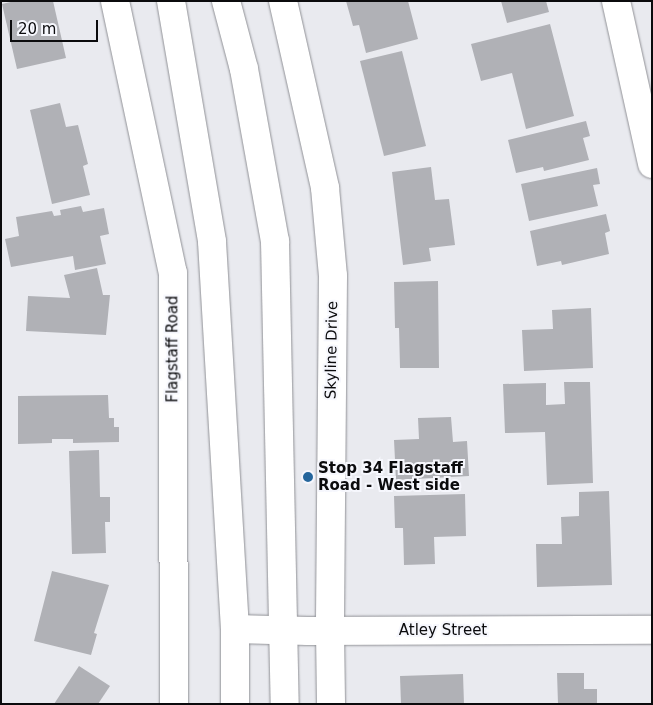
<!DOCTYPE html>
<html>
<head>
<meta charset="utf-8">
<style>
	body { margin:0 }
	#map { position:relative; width:653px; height:705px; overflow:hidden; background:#e9eaef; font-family:"DejaVu Sans",sans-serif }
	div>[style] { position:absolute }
	.building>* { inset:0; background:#b0b1b6 }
	.roads { filter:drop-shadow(0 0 1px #909196) drop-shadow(0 0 1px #909196) }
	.minor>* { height:28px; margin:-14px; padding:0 14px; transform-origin:14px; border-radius:14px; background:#fff }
	.major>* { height:28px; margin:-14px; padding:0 14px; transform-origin:14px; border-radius:14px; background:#fff }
	.dots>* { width:14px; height:14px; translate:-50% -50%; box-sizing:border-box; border:2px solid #f6f7fd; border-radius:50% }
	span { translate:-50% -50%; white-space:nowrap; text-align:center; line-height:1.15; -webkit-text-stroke:4px #f6f7fd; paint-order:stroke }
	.street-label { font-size:15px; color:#0b0b0d }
	.poi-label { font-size:15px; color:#0b0b0d; font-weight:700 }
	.left { translate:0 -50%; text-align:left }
	.frame { position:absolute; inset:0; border:2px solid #0b0b0d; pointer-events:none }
	.scale { position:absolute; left:10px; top:20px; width:88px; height:22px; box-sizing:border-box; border:2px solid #0b0b0d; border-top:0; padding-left:6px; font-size:15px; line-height:18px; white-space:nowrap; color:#0b0b0d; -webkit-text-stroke:4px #f6f7fd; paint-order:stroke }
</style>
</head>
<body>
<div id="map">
	<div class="building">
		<i style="clip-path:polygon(15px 1px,53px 1px,66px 58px,17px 69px,2px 4px)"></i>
		<i style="clip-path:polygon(346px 1px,408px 1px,418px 39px,366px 53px,359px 25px,353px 26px)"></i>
		<i style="clip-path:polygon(501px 1px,546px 1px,549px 12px,507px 23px)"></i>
		<i style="clip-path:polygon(550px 24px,574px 116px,526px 129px,512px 73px,481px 81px,471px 44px)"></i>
		<i style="clip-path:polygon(402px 51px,426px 146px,384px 156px,360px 61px)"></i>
		<i style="clip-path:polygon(60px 103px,66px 127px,78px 125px,88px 164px,83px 166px,90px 195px,52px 204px,30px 110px)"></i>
		<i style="clip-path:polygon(586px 121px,590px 136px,583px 138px,589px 160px,544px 171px,543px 167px,516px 173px,508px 140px)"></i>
		<i style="clip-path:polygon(431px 167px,435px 200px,449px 199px,455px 245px,429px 248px,431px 261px,403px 265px,392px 172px)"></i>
		<i style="clip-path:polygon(597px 168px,600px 184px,593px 185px,598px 206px,529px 221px,521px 184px)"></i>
		<i style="clip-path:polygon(81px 206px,83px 212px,104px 208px,109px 234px,100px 236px,106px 264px,75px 270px,73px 256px,11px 267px,5px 239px,19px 236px,16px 217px,52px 211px,54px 216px,61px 215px,60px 210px)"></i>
		<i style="clip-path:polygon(606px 214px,610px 231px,605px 233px,609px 254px,562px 265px,561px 261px,537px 266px,530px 231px)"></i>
		<i style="clip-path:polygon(97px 268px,103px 295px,110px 295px,106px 335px,26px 331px,28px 296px,70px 298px,64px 275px)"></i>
		<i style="clip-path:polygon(438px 281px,439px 368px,400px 368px,399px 328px,395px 328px,394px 282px)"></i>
		<i style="clip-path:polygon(591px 308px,593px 368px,524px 371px,522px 330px,553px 329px,552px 310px)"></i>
		<i style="clip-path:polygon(564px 382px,590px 382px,593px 483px,547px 485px,545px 432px,505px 433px,503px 384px,546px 383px,546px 405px,565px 404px)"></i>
		<i style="clip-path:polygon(108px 395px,109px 418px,114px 418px,114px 427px,119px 427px,119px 442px,73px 443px,73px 439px,52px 439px,52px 443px,18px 444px,18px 396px)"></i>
		<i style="clip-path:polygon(451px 417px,453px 442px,467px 441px,469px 476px,396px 480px,394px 440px,419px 439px,418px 418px)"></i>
		<i style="clip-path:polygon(99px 450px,100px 497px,110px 497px,110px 522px,105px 522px,106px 553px,72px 554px,69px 451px)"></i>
		<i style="clip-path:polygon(609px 491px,612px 585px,537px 587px,536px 544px,562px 544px,561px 517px,579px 516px,579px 492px)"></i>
		<i style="clip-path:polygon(465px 494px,466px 536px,434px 537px,435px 564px,404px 565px,403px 528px,395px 528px,394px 496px)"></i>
		<i style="clip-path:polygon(52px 571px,109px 585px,94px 633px,97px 634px,91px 655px,34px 641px)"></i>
		<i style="clip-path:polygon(79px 666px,110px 686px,98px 704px,54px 704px)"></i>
		<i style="clip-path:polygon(557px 673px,584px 673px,584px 689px,597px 689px,597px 704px,558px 704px)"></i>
		<i style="clip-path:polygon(463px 674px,464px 704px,401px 704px,400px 676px)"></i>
	</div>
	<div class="roads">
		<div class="minor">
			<i style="left:115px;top:1px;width:278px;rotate:78deg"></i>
			<i style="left:173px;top:273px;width:431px;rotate:89.9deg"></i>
			<i style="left:283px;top:1px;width:192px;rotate:77.3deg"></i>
			<i style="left:325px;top:188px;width:88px;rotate:84.8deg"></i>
			<i style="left:333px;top:276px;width:355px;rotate:90.5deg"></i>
			<i style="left:330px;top:631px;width:73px;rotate:89.2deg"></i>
			<i style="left:616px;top:1px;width:167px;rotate:77.5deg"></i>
			<i style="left:235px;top:629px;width:73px;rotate:1.6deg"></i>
			<i style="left:308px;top:631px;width:344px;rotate:-0.2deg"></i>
		</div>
		<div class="major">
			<i style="left:171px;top:1px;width:244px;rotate:80.3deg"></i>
			<i style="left:212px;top:242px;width:388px;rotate:86.6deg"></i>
			<i style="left:235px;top:629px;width:75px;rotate:90deg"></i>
			<i style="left:226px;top:1px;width:70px;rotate:75.2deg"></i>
			<i style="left:244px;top:69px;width:175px;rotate:79.8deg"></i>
			<i style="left:275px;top:241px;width:463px;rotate:88.8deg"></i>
		</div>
	</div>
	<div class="dots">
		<i style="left:308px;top:477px;background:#26669c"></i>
	</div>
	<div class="street-label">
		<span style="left:173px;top:349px;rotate:-90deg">Flagstaff Road</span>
		<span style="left:332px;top:350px;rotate:-89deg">Skyline Drive</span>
		<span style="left:443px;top:631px">Atley Street</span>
	</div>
	<div class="poi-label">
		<span class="left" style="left:318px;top:477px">Stop 34 Flagstaff<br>Road - West side</span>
	</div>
	<div class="frame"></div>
	<div class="scale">20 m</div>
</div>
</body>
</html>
